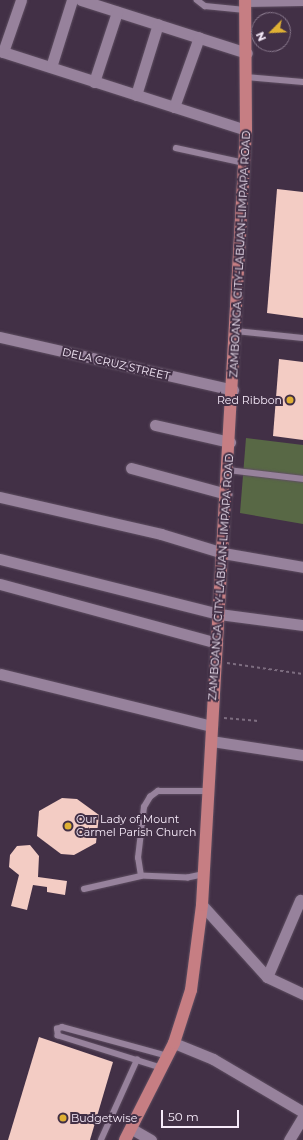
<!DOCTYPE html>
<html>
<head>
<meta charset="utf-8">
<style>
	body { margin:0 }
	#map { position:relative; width:303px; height:1140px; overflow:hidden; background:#423046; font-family:Montserrat,sans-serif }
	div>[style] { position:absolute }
	.green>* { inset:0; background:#586845 }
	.building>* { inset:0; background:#f3ccc4 }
	.path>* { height:2px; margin-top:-1px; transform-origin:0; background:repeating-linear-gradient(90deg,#7d6d80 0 3px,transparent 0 6px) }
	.roads { filter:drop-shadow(0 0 1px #5e4e61) drop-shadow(0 0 1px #5e4e61) }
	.service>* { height:5.5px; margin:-2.75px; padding:0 2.75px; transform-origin:2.75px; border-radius:2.75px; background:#97829c }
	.minor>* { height:11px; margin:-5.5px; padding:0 5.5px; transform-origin:5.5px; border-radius:5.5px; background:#97829c }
	.primary>* { height:12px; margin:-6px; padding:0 6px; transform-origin:6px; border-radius:6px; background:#c67e83 }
	.dots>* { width:11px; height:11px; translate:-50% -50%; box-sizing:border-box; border:2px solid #423046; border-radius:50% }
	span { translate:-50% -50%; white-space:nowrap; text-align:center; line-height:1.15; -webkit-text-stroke:4px #423046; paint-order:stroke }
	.street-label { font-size:11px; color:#f6eaf9 }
	.poi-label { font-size:11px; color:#f6eaf9 }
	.right { translate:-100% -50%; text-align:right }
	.left { translate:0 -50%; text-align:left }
	.north { position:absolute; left:251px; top:12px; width:40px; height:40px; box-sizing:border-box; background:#423046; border:1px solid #8a7a8e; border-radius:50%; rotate:246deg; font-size:11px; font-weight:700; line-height:16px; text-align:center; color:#f6eaf9 }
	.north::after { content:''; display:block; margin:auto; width:14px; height:18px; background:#dfb034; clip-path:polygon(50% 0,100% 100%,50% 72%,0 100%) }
	.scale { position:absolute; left:161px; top:1110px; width:78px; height:18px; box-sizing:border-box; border:2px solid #f6eaf9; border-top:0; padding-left:5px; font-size:12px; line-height:14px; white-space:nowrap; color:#f6eaf9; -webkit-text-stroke:3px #423046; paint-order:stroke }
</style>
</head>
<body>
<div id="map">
	<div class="green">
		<i style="clip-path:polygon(246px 438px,303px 445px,303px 524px,240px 513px)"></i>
	</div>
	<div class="building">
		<i style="clip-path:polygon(277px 189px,303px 192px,303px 318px,267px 313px)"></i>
		<i style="clip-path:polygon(279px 359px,303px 362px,303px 440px,273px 436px)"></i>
		<i style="clip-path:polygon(62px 798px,77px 799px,99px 815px,96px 843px,74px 855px,61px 854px,37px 836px,39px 811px)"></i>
		<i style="clip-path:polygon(30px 845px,39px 856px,38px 877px,67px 881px,65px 895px,47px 892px,47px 887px,33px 885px,27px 910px,11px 906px,19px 875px,9px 867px,10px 855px,17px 846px)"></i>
		<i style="clip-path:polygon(39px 1037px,113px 1062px,90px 1140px,8px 1140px)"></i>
	</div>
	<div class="path">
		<i style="left:227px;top:663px;width:77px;rotate:8.2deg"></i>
		<i style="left:224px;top:718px;width:34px;rotate:5deg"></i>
	</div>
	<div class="roads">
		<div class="service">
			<i style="left:197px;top:0;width:10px;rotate:37deg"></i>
			<i style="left:205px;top:6px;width:40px;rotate:5.7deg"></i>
			<i style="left:246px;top:77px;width:57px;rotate:5deg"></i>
			<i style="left:176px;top:148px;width:71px;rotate:12.3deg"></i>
			<i style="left:236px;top:331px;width:67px;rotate:6deg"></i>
			<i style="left:228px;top:470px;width:76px;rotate:6.8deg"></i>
			<i style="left:202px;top:875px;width:14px;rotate:168deg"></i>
			<i style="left:188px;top:878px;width:47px;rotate:-177.6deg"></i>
			<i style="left:141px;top:876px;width:18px;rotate:-99deg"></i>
			<i style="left:138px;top:858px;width:51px;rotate:-83.3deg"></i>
			<i style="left:144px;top:807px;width:12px;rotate:-59deg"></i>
			<i style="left:150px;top:797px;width:10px;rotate:-37deg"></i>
			<i style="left:158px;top:791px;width:50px"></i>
			<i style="left:84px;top:889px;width:58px;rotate:-12.8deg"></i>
			<i style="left:161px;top:1068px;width:108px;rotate:-162.7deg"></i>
			<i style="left:58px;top:1036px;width:7px;rotate:-98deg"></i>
			<i style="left:57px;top:1029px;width:5px;rotate:-22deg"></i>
			<i style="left:62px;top:1027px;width:110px;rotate:15.3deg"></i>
			<i style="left:101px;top:1140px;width:88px;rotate:-65.8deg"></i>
		</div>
		<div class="minor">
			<i style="left:81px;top:0;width:174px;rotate:17.7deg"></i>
			<i style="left:245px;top:1px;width:57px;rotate:-1deg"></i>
			<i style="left:0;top:51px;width:258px;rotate:17.8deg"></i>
			<i style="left:3px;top:52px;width:55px;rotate:-70.9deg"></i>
			<i style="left:51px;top:67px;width:70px;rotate:-72.6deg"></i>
			<i style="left:94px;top:82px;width:74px;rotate:-71.8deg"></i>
			<i style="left:136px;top:95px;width:74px;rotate:-72.8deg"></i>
			<i style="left:174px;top:107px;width:74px;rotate:-70.3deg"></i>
			<i style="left:0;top:337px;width:239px;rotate:12.8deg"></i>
			<i style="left:155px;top:425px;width:77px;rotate:12.8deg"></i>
			<i style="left:131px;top:468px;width:99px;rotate:15.2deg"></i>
			<i style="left:0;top:497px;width:165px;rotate:12.9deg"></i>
			<i style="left:161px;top:534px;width:65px;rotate:17deg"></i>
			<i style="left:223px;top:553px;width:81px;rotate:9.9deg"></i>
			<i style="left:0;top:559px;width:226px;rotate:14.1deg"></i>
			<i style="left:219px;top:614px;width:85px;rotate:7.5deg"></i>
			<i style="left:0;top:584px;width:225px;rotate:15.2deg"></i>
			<i style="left:0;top:674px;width:218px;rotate:13.8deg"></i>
			<i style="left:211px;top:741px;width:93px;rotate:8.7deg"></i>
			<i style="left:202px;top:905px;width:97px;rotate:47.9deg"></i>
			<i style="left:267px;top:977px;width:40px;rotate:25deg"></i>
			<i style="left:267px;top:977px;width:84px;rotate:-66.8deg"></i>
			<i style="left:174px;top:1043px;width:42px;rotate:22.3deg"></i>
			<i style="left:213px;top:1059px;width:104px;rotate:30.5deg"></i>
			<i style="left:132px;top:1129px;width:22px;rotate:30deg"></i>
			<i style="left:289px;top:1140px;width:27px;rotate:-59deg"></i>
		</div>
		<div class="primary">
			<i style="left:125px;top:1140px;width:109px;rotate:-63.2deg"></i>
			<i style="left:174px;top:1043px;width:56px;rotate:-72.2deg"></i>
			<i style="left:191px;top:990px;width:86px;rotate:-82.6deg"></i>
			<i style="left:202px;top:905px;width:776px;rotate:-86.75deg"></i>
			<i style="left:246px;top:130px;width:130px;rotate:-90.4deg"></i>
		</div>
	</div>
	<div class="dots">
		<i style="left:290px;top:400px;background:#dfb034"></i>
		<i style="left:68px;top:826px;background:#dfb034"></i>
		<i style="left:63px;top:1118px;background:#dfb034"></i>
	</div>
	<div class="street-label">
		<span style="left:240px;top:254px;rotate:-87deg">ZAMBOANGA CITY-LABUAN-LIMPAPA ROAD</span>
		<span style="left:116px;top:364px;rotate:13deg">DELA CRUZ STREET</span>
		<span style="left:221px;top:577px;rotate:-86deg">ZAMBOANGA CITY-LABUAN-LIMPAPA ROAD</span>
	</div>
	<div class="poi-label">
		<span class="right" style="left:282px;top:400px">Red Ribbon</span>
		<span class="left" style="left:76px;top:826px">Our Lady of Mount<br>Carmel Parish Church</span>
		<span class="left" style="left:71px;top:1118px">Budgetwise</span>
	</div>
	<div class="north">N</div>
	<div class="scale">50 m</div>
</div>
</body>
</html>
